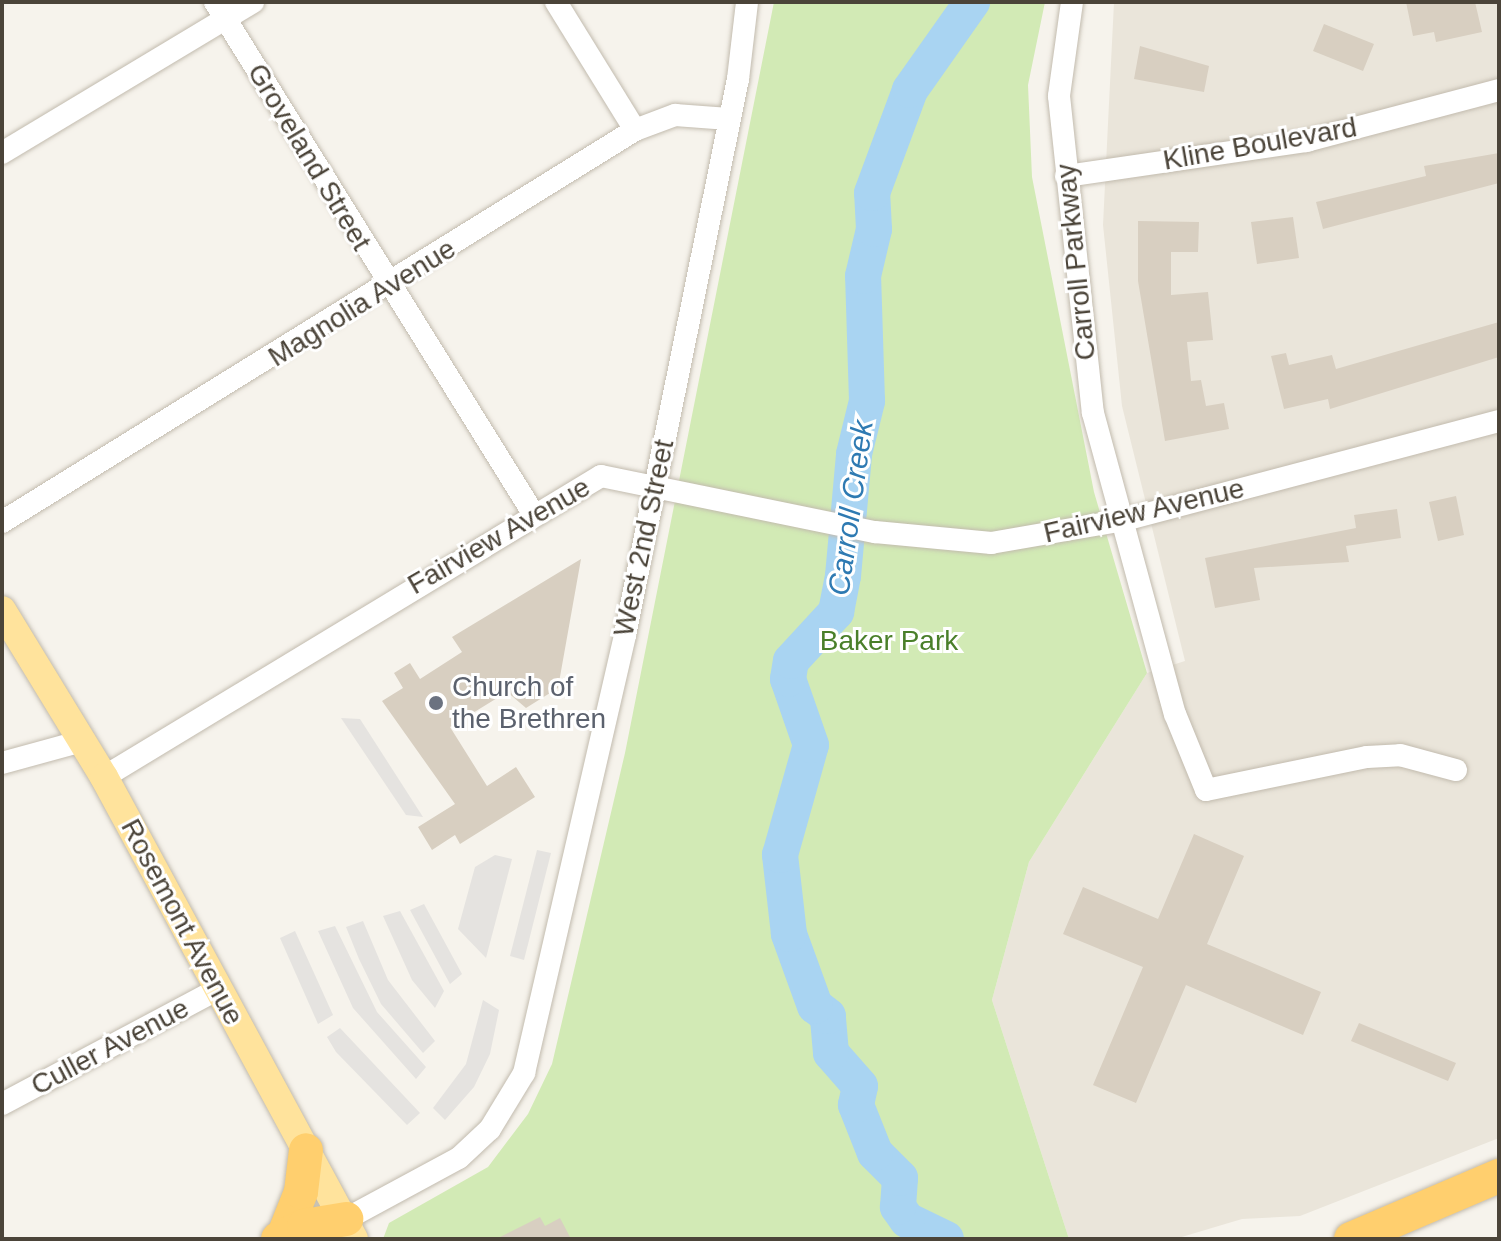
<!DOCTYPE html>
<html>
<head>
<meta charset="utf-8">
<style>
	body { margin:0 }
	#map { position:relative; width:1501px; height:1241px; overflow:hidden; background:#f6f3ec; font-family:Helvetica,sans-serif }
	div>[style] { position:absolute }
	.residential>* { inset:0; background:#eae5da }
	.green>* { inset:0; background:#d2eab5 }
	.parking>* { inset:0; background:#e5e3e0 }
	.river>* { height:36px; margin:-18px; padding:0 18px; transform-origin:18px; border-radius:18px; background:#a9d4f2 }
	.building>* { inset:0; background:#d8cfc1 }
	.roads { filter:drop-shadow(0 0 2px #c2bbae) drop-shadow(0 0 2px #c2bbae) }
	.minor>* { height:22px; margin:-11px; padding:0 11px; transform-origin:11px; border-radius:11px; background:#fff }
	.major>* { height:28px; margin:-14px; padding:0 14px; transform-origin:14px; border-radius:14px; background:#ffe39c }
	.highway>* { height:34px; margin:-17px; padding:0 17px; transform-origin:17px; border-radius:17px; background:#ffcf6e }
	.dots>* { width:22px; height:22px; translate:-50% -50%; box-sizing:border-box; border:4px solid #fff; border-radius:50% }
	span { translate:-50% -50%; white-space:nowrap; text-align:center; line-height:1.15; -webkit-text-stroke:6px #fff; paint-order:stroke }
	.street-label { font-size:28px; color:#4b4439 }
	.park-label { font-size:28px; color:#4a7f2a }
	.worship-label { font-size:28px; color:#5b616d }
	.left { translate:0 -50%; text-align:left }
	.water-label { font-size:30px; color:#2e7ab2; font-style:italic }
	.frame { position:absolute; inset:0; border:4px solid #4b4439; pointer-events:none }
</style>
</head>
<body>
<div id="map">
	<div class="residential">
		<i style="clip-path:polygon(1114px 2px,1499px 2px,1499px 1138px,1300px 1216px,1242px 1219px,1175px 1239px,1069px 1239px,992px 1000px,1029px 862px,1147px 673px,1185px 661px,1122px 406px,1103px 225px)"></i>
	</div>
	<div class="green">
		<i style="clip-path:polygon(774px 2px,1045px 2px,1028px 85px,1032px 177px,1094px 492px,1147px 673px,1029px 862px,992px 1000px,1069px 1239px,383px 1239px,389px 1223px,488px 1167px,528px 1114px,552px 1064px,625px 753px)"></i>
	</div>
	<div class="parking">
		<i style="clip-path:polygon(341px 718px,360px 719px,423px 817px,406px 815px)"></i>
		<i style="clip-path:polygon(537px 850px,551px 853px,524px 960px,510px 956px)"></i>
		<i style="clip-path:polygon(495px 855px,512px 859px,486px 958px,458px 929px,475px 867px)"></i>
		<i style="clip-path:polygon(424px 904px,462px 974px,450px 984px,410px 910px)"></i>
		<i style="clip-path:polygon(400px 911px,444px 991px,435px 1008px,412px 980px,383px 916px)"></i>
		<i style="clip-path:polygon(363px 921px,388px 980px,435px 1041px,423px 1053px,381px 1004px,359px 959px,346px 927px)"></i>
		<i style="clip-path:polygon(335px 926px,377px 1012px,426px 1067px,416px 1079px,353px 1008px,318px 931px)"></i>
		<i style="clip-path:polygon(295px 931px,333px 1015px,318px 1024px,280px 938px)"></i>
		<i style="clip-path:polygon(483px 1000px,499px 1010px,490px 1054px,474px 1087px,445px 1120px,433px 1108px,466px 1064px)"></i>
		<i style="clip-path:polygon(340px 1028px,420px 1113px,407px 1125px,336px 1052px,327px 1037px)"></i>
	</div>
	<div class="river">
		<i style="left:946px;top:1239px;width:43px;rotate:-154deg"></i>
		<i style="left:907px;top:1220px;width:16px;rotate:-125deg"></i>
		<i style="left:898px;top:1207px;width:29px;rotate:-86deg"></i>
		<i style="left:900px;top:1178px;width:35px;rotate:-135deg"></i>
		<i style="left:875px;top:1153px;width:52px;rotate:-111.6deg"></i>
		<i style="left:856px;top:1105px;width:19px;rotate:-78deg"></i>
		<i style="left:860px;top:1086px;width:44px;rotate:-131.3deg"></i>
		<i style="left:831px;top:1053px;width:37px;rotate:-95deg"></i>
		<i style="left:828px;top:1016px;width:16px;rotate:-142deg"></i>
		<i style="left:815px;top:1006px;width:77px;rotate:-109.9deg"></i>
		<i style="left:789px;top:934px;width:80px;rotate:-96.5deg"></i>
		<i style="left:780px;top:855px;width:114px;rotate:-74.3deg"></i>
		<i style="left:811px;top:745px;width:70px;rotate:-109.2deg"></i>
		<i style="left:788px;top:679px;width:18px;rotate:-81deg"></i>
		<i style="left:791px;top:661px;width:67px;rotate:-47.4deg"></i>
		<i style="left:836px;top:612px;width:37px;rotate:-79deg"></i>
		<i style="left:843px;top:576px;width:122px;rotate:-84.8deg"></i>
		<i style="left:854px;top:454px;width:55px;rotate:-76.2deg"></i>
		<i style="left:867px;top:401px;width:125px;rotate:-91.8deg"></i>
		<i style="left:863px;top:276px;width:48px;rotate:-76.8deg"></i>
		<i style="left:874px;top:229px;width:36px;rotate:-93deg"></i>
		<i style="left:872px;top:193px;width:110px;rotate:-69.7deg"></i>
		<i style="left:910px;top:90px;width:108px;rotate:-54.8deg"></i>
	</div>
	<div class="building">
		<i style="clip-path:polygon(1406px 2px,1475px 2px,1482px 32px,1436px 42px,1434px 32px,1413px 36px)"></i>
		<i style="clip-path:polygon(1324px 24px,1374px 44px,1363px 71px,1313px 51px)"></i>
		<i style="clip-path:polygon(1140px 46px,1209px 66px,1204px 92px,1134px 79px)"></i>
		<i style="clip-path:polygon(1499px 153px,1499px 183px,1323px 229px,1316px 202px,1426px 176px,1424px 166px)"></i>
		<i style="clip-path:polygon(1293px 217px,1299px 258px,1257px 264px,1251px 222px)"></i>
		<i style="clip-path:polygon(1138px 221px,1199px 222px,1198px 252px,1171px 252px,1171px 295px,1208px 292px,1213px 340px,1187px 342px,1191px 381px,1201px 380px,1206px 406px,1224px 403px,1229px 429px,1165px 441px,1138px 281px)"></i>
		<i style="clip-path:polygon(1499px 322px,1499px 357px,1330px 409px,1328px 399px,1284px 409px,1271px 356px,1286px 353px,1289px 365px,1332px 355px,1336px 369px)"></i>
		<i style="clip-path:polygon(1456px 496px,1464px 535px,1438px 541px,1429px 502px)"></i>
		<i style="clip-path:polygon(1397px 509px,1401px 538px,1346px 546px,1349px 562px,1254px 568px,1260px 600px,1215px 608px,1205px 558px,1356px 528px,1354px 515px)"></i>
		<i style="clip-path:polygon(581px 559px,558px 688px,526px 708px,507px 692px,450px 727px,487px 786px,516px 767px,535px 797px,460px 844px,455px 835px,432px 850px,418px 827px,455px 804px,382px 701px,403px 688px,394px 673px,410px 663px,420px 679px,462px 652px,452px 637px)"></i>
		<i style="clip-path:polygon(1194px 834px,1244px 856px,1207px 944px,1321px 992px,1303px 1035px,1186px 985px,1136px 1103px,1093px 1085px,1143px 967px,1063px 934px,1083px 887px,1158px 919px)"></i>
		<i style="clip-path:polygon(1359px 1023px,1456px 1063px,1448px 1081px,1351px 1041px)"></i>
		<i style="clip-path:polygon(540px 1217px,545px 1226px,560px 1218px,571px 1239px,496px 1239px)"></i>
	</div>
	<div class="roads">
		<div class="minor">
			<i style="left:215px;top:2px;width:602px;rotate:58.11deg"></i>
			<i style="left:556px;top:2px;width:150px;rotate:58.3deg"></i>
			<i style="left:1072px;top:2px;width:95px;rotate:97.9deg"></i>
			<i style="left:1059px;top:96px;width:319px;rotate:83.9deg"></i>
			<i style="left:1093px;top:413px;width:312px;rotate:74.8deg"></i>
			<i style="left:1175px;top:714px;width:82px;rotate:67.8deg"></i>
			<i style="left:1206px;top:790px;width:164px;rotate:-11.6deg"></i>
			<i style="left:1367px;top:757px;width:33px;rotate:-3deg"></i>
			<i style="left:1400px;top:755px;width:58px;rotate:15deg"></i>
			<i style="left:2px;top:153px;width:293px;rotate:-31deg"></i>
			<i style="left:1066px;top:176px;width:243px;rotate:-8.3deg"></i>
			<i style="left:1306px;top:141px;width:200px;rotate:-14.8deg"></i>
			<i style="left:2px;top:522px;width:745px;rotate:-31.77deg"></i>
			<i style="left:635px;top:130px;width:43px;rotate:-20.6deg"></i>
			<i style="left:675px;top:115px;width:54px;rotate:4.2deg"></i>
			<i style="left:2px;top:763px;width:83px;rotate:-15.4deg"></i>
			<i style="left:104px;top:777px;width:581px;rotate:-31.2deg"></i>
			<i style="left:601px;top:476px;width:280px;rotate:11.6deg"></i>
			<i style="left:875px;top:532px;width:117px;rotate:5.4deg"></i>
			<i style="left:991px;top:543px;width:135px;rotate:-9.8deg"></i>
			<i style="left:1124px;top:520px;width:388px;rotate:-14.8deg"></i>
			<i style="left:2px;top:1104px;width:245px;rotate:-28deg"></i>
			<i style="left:346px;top:1219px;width:128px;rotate:-28.4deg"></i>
			<i style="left:459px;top:1158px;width:42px;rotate:-43.1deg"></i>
			<i style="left:490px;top:1129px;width:66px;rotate:-58.7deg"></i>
			<i style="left:524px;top:1073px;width:449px;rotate:-77deg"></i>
			<i style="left:625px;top:635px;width:567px;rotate:-78.51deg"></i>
			<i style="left:738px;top:79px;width:78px;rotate:-83.3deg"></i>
		</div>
		<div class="major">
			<i style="left:2px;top:610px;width:196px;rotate:58.6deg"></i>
			<i style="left:104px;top:777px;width:525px;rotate:61.58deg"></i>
		</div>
		<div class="highway">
			<i style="left:283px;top:1237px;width:48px;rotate:-68.2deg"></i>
			<i style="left:301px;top:1192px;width:42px;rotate:-83.2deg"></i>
			<i style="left:278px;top:1239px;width:29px;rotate:-27deg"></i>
			<i style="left:304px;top:1226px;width:43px;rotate:-9.5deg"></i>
			<i style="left:1351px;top:1239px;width:161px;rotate:-23.1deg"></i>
		</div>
	</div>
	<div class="dots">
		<i style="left:436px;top:703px;background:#6b7280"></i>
	</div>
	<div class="street-label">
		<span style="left:1260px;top:144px;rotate:-10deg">Kline Boulevard</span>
		<span style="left:309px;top:157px;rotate:59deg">Groveland Street</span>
		<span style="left:1076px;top:262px;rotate:-96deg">Carroll Parkway</span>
		<span style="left:362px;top:303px;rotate:-32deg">Magnolia Avenue</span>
		<span style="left:1144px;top:511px;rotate:-13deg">Fairview Avenue</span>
		<span style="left:499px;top:536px;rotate:-30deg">Fairview Avenue</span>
		<span style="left:644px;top:538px;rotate:-78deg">West 2nd Street</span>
		<span style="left:182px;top:922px;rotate:62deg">Rosemont Avenue</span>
		<span style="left:110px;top:1047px;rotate:-28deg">Culler Avenue</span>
	</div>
	<div class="park-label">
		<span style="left:889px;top:641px">Baker Park</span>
	</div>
	<div class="worship-label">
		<span class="left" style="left:452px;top:703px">Church of<br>the Brethren</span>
	</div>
	<div class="water-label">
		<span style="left:851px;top:508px;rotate:-82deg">Carroll Creek</span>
	</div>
	<div class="frame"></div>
</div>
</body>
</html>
